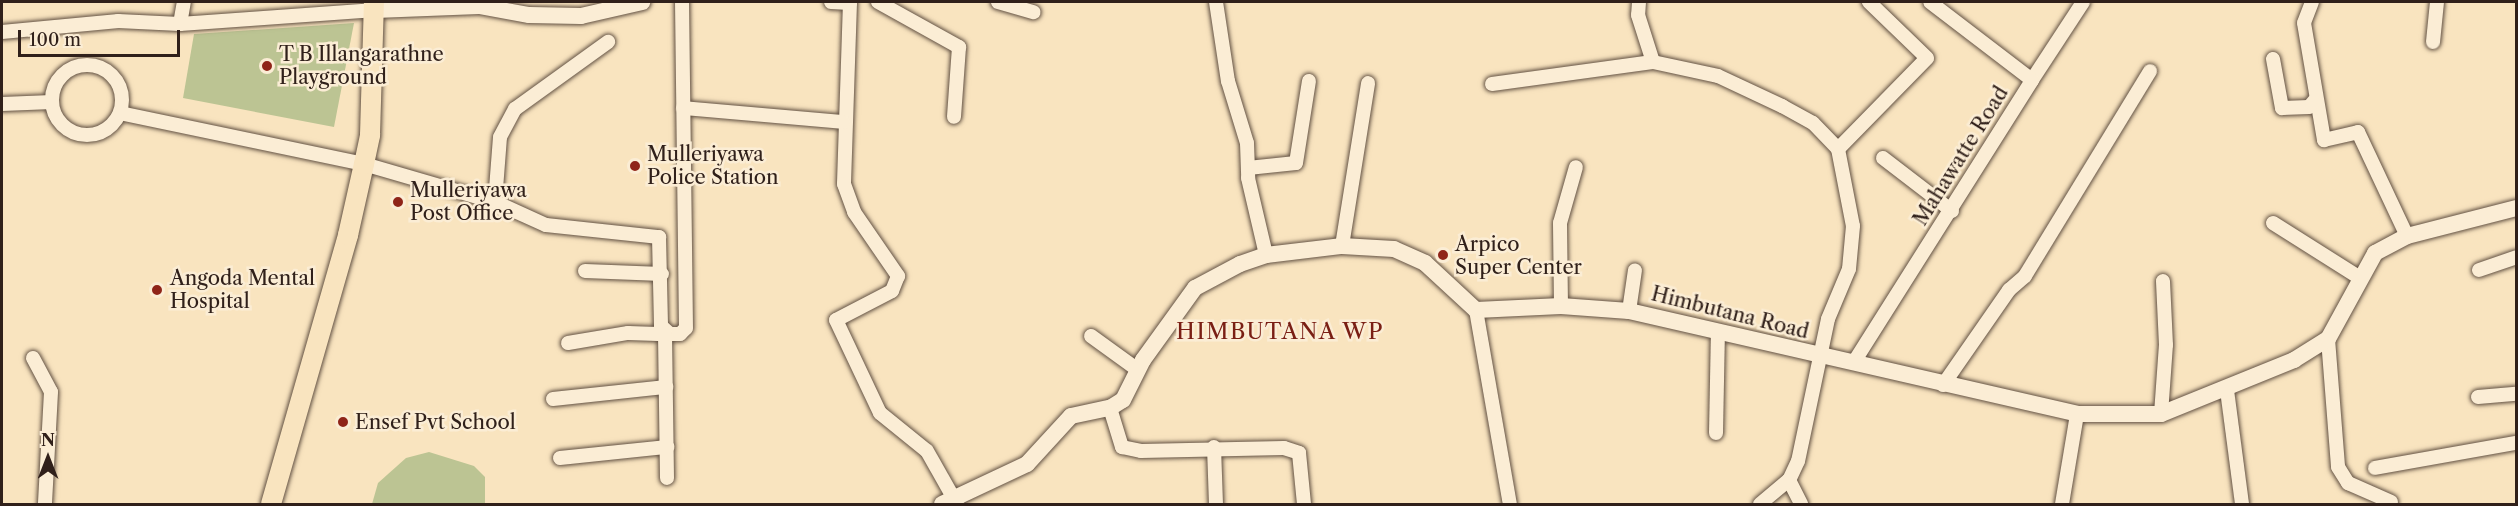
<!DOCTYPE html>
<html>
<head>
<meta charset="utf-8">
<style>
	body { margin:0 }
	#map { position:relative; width:2518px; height:506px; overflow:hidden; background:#f9e4bf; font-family:"Libre Caslon Text",serif }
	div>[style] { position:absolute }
	.green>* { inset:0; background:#bcc493 }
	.roads { filter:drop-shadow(0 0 2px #625143) drop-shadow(0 0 2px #625143) }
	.minor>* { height:14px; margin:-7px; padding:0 7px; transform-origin:7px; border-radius:7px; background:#fbedd5 }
	.minor>.ring { margin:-7px; padding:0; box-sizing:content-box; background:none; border:14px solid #fbedd5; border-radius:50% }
	.tertiary>* { height:16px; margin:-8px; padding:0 8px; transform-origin:8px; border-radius:8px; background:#fbedd5 }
	.primary>* { height:20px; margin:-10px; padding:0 10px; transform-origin:10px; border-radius:10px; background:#f9e4bf }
	.dots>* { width:16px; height:16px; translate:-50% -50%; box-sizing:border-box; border:3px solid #fbedd5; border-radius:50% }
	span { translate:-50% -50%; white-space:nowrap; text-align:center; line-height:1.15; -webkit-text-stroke:5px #fbedd5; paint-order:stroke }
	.poi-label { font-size:20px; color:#30201a }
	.left { translate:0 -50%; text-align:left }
	.street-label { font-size:20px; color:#30201a }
	.quarter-label { font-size:22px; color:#7a1f14; letter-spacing:1.5px }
	.frame { position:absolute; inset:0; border:3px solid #30201a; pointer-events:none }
	.north { position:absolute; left:18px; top:428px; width:60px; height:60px; -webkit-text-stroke:4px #fbedd5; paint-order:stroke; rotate:0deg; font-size:16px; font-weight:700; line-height:24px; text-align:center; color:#30201a }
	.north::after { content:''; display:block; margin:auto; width:21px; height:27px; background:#30201a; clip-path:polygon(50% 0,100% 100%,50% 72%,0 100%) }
	.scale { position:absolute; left:18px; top:30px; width:162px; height:27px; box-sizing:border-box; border:3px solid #30201a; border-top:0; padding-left:8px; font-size:18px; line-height:21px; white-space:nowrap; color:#30201a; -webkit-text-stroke:4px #fbedd5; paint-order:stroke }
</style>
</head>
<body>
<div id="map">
	<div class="green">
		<i style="clip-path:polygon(354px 23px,334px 127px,183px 98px,194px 34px)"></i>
		<i style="clip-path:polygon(429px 452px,474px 466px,485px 477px,485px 504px,372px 504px,378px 483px,406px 458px)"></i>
	</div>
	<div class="roads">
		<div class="minor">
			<i style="left:831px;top:2px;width:19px;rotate:3deg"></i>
			<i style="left:850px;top:2px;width:182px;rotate:91.9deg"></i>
			<i style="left:844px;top:184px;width:30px;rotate:70deg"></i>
			<i style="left:854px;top:212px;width:78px;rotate:55.5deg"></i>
			<i style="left:898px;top:276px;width:16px;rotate:112deg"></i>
			<i style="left:892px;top:291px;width:63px;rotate:152.6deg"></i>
			<i style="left:836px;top:320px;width:103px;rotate:64.7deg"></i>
			<i style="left:880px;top:413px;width:60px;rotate:39deg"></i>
			<i style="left:927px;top:451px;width:61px;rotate:60.5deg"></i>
			<i style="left:878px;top:2px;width:93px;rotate:29.1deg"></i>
			<i style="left:959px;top:47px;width:70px;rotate:94.1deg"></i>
			<i style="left:998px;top:2px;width:37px;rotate:16deg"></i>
			<i style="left:1216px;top:2px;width:80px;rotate:81.4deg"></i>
			<i style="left:1228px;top:81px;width:65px;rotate:73deg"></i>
			<i style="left:1247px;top:143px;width:35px;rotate:88deg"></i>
			<i style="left:1248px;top:178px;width:79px;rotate:76.8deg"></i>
			<i style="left:1639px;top:2px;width:13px;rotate:94deg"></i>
			<i style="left:1638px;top:15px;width:49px;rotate:72.3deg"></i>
			<i style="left:2312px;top:2px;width:22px;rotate:111deg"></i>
			<i style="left:2304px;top:23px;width:119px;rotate:80.3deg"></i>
			<i style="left:2324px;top:140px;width:35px;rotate:-13deg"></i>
			<i style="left:2358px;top:132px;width:115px;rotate:64.8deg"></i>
			<i style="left:180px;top:24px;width:22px;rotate:-80deg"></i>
			<i style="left:2px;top:32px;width:117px;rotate:-5.4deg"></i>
			<i style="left:118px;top:21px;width:62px;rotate:2.8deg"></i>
			<i style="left:180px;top:24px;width:196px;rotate:-4.1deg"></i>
			<i style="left:2433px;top:42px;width:40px;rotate:-84.3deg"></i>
			<i style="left:2273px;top:59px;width:50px;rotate:79.6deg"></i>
			<i style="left:2282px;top:108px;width:27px;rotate:-2deg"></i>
			<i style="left:2309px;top:107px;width:9px;rotate:-49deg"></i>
			<i class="ring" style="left:52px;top:65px;width:56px;height:56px"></i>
			<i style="left:2032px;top:80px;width:93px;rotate:-56.8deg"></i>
			<i style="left:1492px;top:84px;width:162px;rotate:-7.8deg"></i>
			<i style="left:1653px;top:62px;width:66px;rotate:12.2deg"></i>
			<i style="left:1718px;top:76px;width:71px;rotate:25.1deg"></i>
			<i style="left:1782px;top:106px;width:35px;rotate:29deg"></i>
			<i style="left:1813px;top:123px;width:36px;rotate:46deg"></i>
			<i style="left:1838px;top:149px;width:78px;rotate:79deg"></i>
			<i style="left:1853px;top:226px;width:43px;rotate:95.3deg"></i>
			<i style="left:1849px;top:269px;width:54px;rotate:112.8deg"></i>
			<i style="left:1828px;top:319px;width:145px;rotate:101.9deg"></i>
			<i style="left:1798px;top:461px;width:21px;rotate:115deg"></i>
			<i style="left:1789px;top:480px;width:27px;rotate:63deg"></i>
			<i style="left:2px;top:104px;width:50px;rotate:-2.3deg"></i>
			<i style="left:683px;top:108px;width:161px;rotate:5deg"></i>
			<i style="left:120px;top:113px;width:249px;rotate:11.8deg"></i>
			<i style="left:364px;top:164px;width:136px;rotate:16.2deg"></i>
			<i style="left:495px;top:202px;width:56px;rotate:24.3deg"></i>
			<i style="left:546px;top:225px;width:114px;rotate:6.1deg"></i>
			<i style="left:659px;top:237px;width:89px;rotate:88.7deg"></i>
			<i style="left:661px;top:326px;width:12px;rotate:42deg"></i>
			<i style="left:670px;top:334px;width:10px"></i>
			<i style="left:680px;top:334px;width:8px;rotate:-45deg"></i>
			<i style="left:686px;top:328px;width:326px;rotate:-90.7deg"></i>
			<i style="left:1838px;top:149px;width:127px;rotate:-45.6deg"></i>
			<i style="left:1927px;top:58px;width:81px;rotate:-136deg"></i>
			<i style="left:1883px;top:158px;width:87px;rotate:37.5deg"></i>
			<i style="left:1248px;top:168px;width:48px;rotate:-5.9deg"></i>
			<i style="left:1296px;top:163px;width:83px;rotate:-81deg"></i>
			<i style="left:495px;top:202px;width:65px;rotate:-85.6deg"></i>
			<i style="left:500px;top:137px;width:32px;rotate:-62deg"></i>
			<i style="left:515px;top:109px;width:115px;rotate:-35.8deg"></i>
			<i style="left:2273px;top:223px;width:103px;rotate:32.3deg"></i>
			<i style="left:1342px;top:246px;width:165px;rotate:-80.9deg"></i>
			<i style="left:2479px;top:270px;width:39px;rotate:-19deg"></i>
			<i style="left:585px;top:271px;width:77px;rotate:2.2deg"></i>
			<i style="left:1561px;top:306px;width:83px;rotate:-90.7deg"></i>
			<i style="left:1560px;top:223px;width:58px;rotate:-74.1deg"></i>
			<i style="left:1476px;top:310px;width:197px;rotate:80.1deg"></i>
			<i style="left:1629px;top:311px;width:41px;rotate:-81.7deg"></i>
			<i style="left:661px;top:326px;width:9px;rotate:63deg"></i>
			<i style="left:665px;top:334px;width:144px;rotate:89.2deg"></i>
			<i style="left:1091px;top:336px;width:58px;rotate:35.9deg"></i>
			<i style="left:2328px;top:339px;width:128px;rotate:85.5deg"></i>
			<i style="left:2338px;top:467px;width:19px;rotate:58deg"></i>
			<i style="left:2348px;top:483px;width:47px;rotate:23.8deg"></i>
			<i style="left:568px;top:343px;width:61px;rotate:-9.5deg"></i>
			<i style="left:628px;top:333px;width:37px;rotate:2deg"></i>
			<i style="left:33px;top:358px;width:38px;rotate:62deg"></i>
			<i style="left:51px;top:392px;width:112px;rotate:93.1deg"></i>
			<i style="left:1854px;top:362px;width:333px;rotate:-57.7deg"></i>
			<i style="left:2032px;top:80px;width:128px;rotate:-142.6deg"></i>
			<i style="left:1943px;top:385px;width:116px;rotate:-55.2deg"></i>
			<i style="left:2009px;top:290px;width:21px;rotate:-41deg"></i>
			<i style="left:2025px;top:276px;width:240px;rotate:-58.6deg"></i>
			<i style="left:2227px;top:390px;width:115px;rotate:82.5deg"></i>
			<i style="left:2478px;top:397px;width:38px;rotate:-5deg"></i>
			<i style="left:553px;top:399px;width:114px;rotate:-6.1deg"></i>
			<i style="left:1110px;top:408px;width:41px;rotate:72.9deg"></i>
			<i style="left:1122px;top:447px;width:19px;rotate:12deg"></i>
			<i style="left:1141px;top:451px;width:143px;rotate:-1.2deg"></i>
			<i style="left:1284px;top:448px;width:16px;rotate:18deg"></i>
			<i style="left:1299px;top:453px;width:51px;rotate:84.4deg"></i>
			<i style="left:2161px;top:414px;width:69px;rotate:-85.9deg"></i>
			<i style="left:2166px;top:345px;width:64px;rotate:-92.7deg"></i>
			<i style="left:1716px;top:433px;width:102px;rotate:-88.9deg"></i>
			<i style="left:1214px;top:447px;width:57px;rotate:88deg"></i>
			<i style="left:560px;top:458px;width:108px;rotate:-5.9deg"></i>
			<i style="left:2375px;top:468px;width:143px;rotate:-10.1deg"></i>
			<i style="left:1760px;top:504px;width:38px;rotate:-40deg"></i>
			<i style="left:2062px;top:504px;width:91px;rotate:-80.5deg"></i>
		</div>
		<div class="tertiary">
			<i style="left:375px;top:10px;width:104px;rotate:-2.2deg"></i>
			<i style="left:479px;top:6px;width:51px;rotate:10.2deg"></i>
			<i style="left:529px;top:15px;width:52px;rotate:1.1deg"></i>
			<i style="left:581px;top:16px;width:63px;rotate:-12.9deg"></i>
			<i style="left:942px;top:504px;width:94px;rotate:-25.2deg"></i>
			<i style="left:1027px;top:464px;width:65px;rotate:-47.5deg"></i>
			<i style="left:1071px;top:416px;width:40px;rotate:-12deg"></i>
			<i style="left:1110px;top:408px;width:15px;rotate:-32deg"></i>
			<i style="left:1123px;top:400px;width:45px;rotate:-63.4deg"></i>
			<i style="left:1143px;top:360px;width:89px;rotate:-54.2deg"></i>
			<i style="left:1195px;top:288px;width:51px;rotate:-28.1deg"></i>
			<i style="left:1240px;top:264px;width:28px;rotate:-19deg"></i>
			<i style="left:1266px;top:255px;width:77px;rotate:-6.8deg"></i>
			<i style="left:1342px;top:246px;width:52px;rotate:3.3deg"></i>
			<i style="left:1394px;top:249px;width:34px;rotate:24deg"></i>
			<i style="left:1425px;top:263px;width:69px;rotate:42.7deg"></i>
			<i style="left:1476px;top:310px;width:85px;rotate:-2.7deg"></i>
			<i style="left:1561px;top:306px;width:68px;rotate:4.2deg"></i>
			<i style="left:1629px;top:311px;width:460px;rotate:12.9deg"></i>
			<i style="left:2077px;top:414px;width:84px"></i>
			<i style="left:2161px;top:414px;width:144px;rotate:-22.1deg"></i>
			<i style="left:2294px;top:360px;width:40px;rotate:-32deg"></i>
			<i style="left:2328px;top:339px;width:98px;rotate:-61.3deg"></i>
			<i style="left:2375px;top:253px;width:36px;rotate:-28deg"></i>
			<i style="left:2407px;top:236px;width:113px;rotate:-14.4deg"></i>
		</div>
		<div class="primary">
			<i style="left:271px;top:504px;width:280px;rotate:-74deg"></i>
			<i style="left:348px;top:235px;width:73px;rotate:-77.3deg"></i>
			<i style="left:364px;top:164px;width:30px;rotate:-78deg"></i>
			<i style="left:370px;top:135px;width:133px;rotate:-88.3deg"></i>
		</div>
	</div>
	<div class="dots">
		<i style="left:267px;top:66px;background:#8f2418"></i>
		<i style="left:635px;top:166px;background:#8f2418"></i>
		<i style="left:398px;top:202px;background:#8f2418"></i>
		<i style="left:1443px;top:255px;background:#8f2418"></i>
		<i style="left:157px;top:290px;background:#8f2418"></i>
		<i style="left:343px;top:422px;background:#8f2418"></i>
	</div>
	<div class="poi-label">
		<span class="left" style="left:279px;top:66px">T B Illangarathne<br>Playground</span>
		<span class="left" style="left:647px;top:166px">Mulleriyawa<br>Police Station</span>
		<span class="left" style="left:410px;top:202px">Mulleriyawa<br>Post Office</span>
		<span class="left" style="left:1455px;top:256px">Arpico<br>Super Center</span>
		<span class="left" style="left:170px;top:290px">Angoda Mental<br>Hospital</span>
		<span class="left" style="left:355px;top:422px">Ensef Pvt School</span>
	</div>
	<div class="street-label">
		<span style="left:1961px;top:156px;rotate:-58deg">Mahawatte Road</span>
		<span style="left:1730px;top:313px;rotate:14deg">Himbutana Road</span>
	</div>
	<div class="quarter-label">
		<span style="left:1280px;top:332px">HIMBUTANA WP</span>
	</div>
	<div class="frame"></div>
	<div class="north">N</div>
	<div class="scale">100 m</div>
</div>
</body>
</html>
